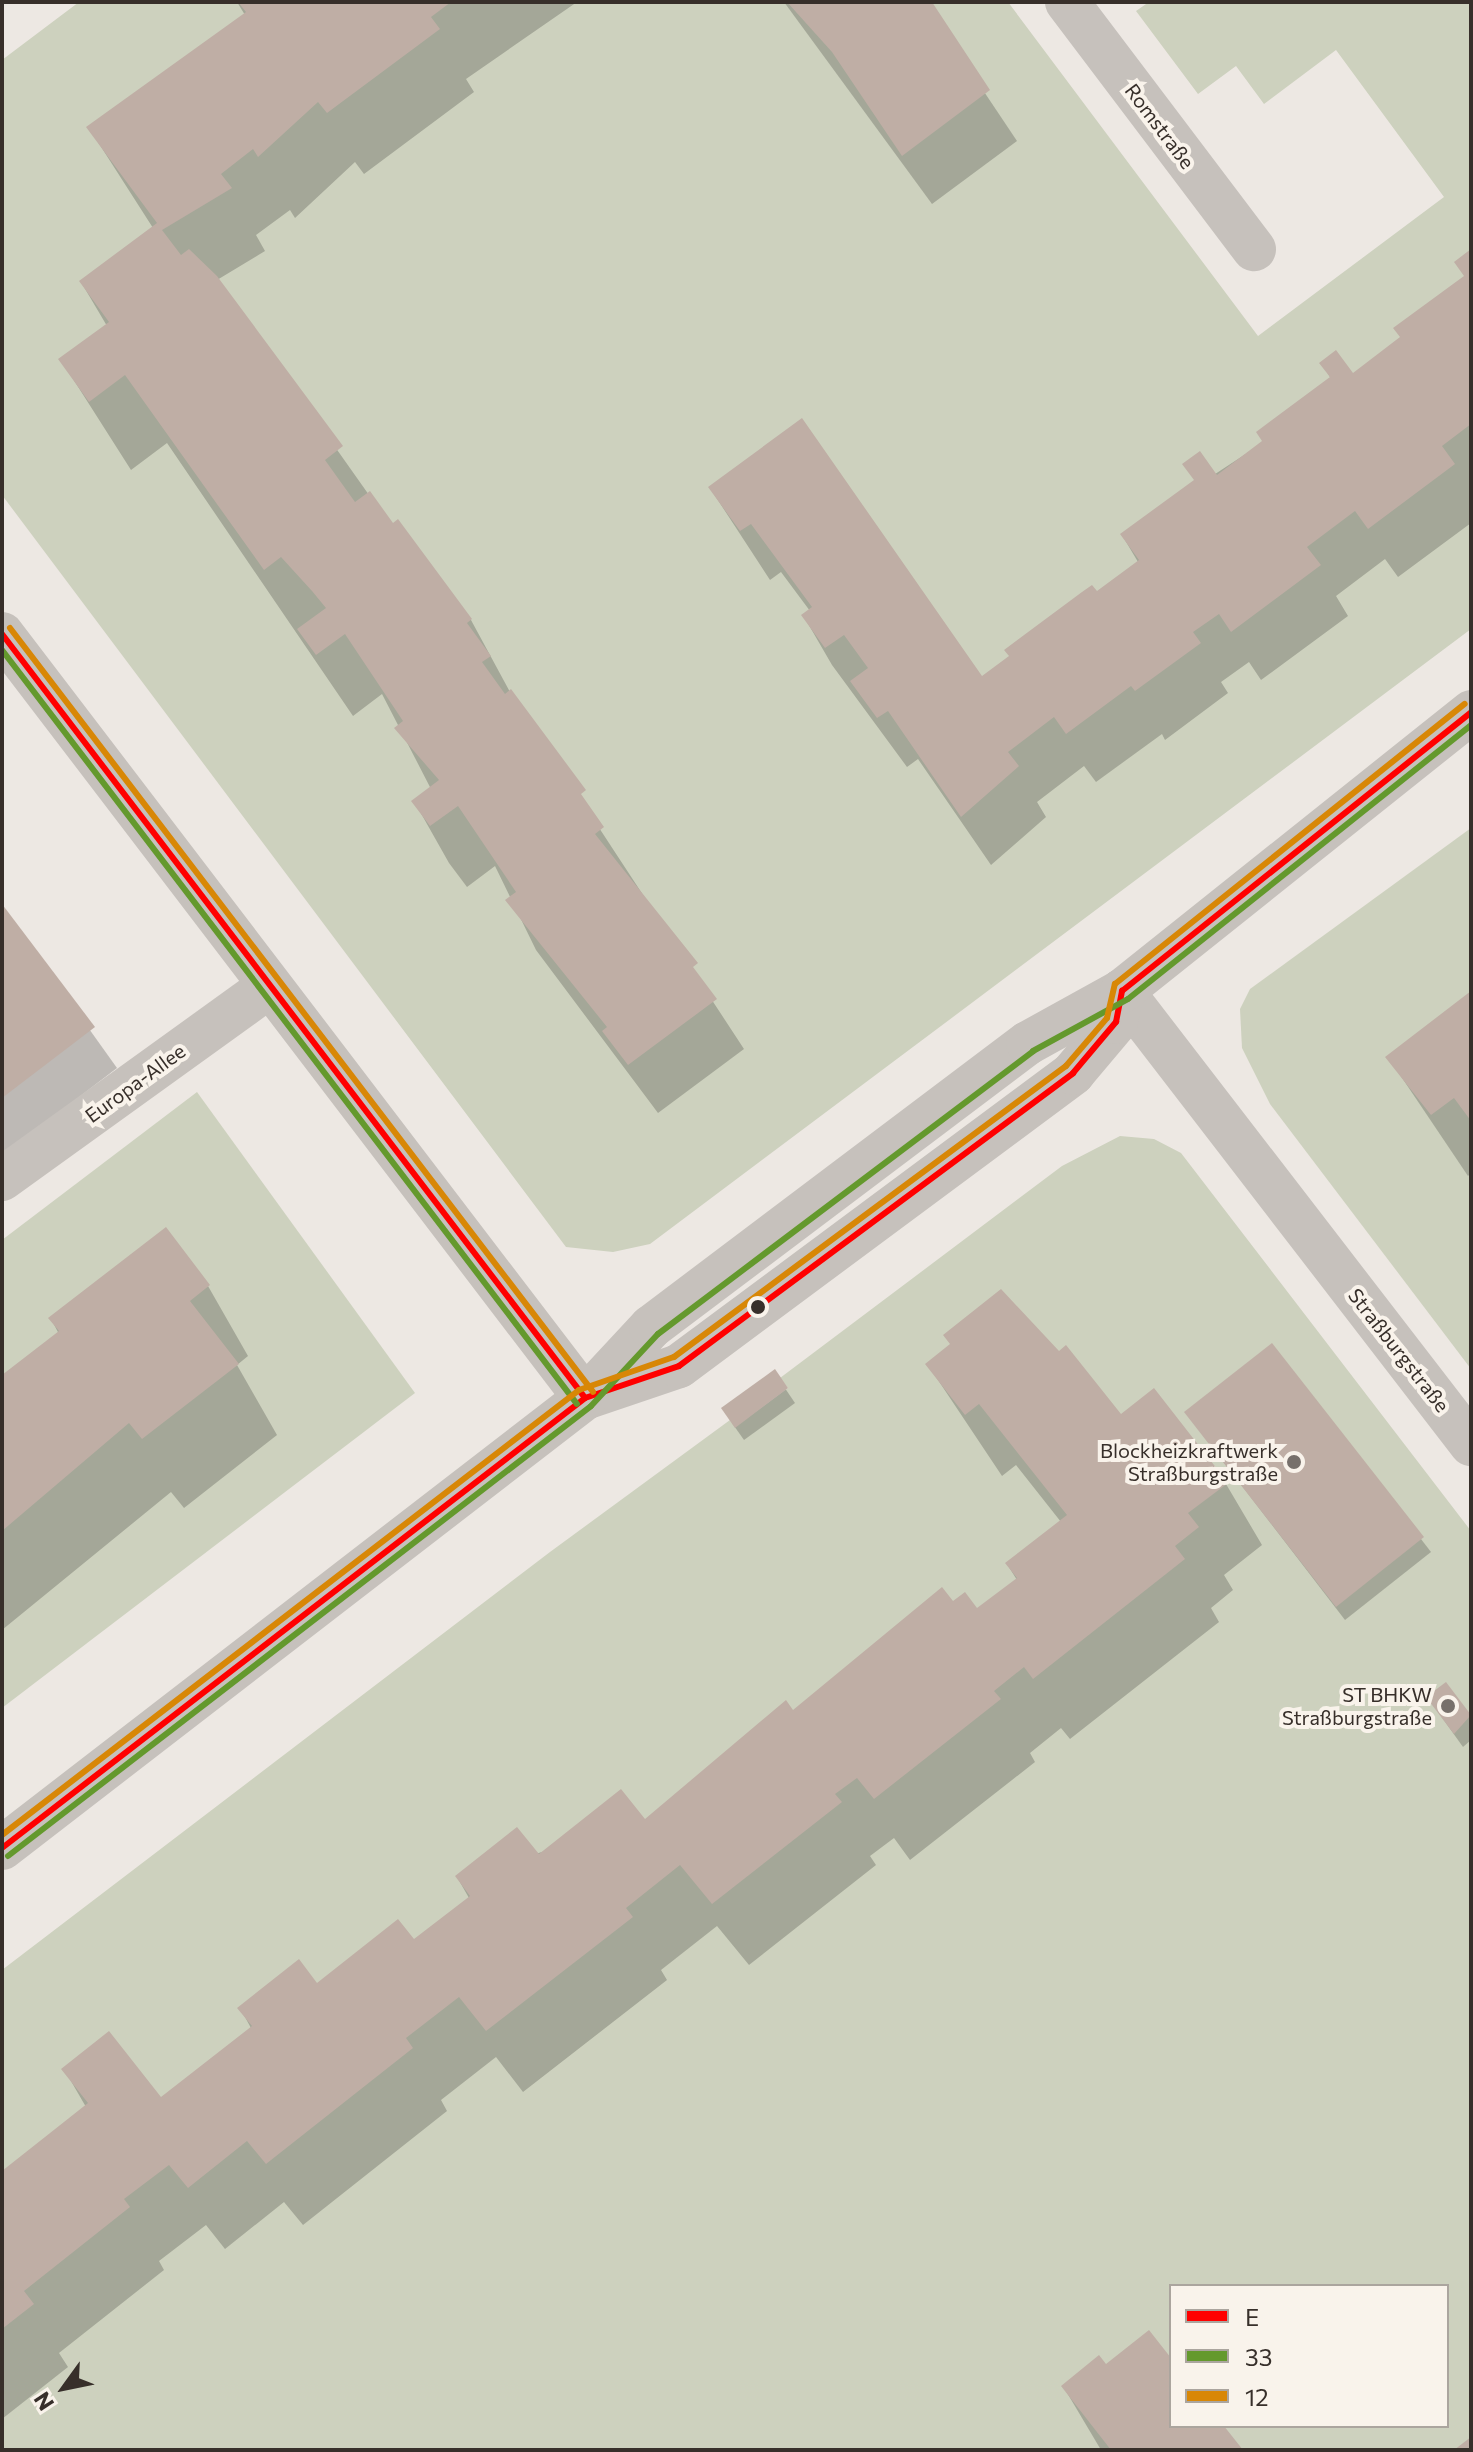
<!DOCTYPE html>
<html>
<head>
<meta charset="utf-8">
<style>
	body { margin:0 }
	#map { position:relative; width:1473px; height:2452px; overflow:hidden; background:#ede8e3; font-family:Commissioner,sans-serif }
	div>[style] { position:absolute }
	.green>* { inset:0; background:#cdd1be }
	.shadow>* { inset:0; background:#0003 }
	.building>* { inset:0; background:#bfaea5 }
	.minor>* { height:44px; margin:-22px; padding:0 22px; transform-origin:22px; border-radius:22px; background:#c6c1bc }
	.bus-1>* { height:6px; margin:-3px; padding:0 3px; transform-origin:3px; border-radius:3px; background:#f00 }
	.bus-2>* { height:6px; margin:-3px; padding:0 3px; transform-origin:3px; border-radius:3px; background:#64992d }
	.bus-3>* { height:6px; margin:-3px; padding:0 3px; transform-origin:3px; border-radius:3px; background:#d88706 }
	.dots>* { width:22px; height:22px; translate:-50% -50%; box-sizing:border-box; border:4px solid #f9f3eb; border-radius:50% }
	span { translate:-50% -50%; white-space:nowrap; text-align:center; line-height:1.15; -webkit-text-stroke:8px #f9f3eb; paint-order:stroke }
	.street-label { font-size:20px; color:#372f2a }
	.poi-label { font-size:20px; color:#372f2a }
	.right { translate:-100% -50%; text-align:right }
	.frame { position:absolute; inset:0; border:4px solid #372f2a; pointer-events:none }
	.legend { position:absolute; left:1169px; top:2284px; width:280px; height:144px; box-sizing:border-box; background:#f9f3eb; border:2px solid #aba59e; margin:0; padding:10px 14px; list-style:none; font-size:24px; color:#372f2a }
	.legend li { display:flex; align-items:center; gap:16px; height:40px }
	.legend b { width:40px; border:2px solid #aba59e }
	.north { position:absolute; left:24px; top:2348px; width:80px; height:80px; -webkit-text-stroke:6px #f9f3eb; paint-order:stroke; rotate:237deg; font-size:22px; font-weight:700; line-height:32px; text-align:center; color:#372f2a }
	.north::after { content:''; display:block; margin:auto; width:28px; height:36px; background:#372f2a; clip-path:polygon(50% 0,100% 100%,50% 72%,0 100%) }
</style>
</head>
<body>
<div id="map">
	<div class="green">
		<i style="clip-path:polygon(79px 2px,1008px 2px,1258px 336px,1444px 197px,1336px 50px,1264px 104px,1236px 66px,1198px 94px,1136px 11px,1149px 2px,1471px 2px,1471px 629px,650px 1244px,613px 1252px,566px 1247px,2px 495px,2px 60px)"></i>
		<i style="clip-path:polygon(1471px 828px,1471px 1369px,1270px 1104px,1242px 1048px,1240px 1009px,1250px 989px)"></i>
		<i style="clip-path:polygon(197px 1092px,415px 1393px,2px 1708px,2px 1240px)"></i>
		<i style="clip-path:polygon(evenodd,1120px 1136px,1154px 1139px,1181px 1153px,1471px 1531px,1471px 2450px,2px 2450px,2px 1970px,550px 1552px,730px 1420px,735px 1427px,788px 1388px,780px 1378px,1062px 1166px,1120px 1136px,1171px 2286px,1447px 2286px,1447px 2426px,1171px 2426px,1171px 2286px)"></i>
	</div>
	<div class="shadow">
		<i style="clip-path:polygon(237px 2px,577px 2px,466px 79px,474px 92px,364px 174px,355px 162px,295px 218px,290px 210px,256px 235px,265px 251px,217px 280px,369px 495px,471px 620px,510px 692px,744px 1049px,658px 1113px,536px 950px,495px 866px,467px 887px,449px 863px,414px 801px,431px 789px,382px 694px,353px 716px,167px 443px,131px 470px,61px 360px,107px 326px,81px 282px,153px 228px,89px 128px,245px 15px)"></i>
		<i style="clip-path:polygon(784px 2px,924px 2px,1017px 141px,932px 204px)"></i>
		<i style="clip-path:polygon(1471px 252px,1471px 523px,1398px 577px,1385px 559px,1336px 596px,1348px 616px,1261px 680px,1249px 662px,1221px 682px,1228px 693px,1165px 740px,1162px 734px,1096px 782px,1084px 766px,1037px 802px,1046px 817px,991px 865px,918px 759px,907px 767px,832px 665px,803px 615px,810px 611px,781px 572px,770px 580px,710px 488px,982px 679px,1138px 562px,1122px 535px,1264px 442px,1331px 379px,1322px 363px,1353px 376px,1401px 339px,1465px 277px)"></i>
		<i style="clip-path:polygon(2px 907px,117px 1068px,2px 1156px)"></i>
		<i style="clip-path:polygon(1471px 993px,1471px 1173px,1468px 1176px,1388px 1057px)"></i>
		<i style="clip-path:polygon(208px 1286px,248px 1356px,237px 1365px,277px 1435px,184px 1508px,171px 1492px,2px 1630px,2px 1381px,59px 1334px,51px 1319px)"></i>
		<i style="clip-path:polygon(1272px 1346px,1431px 1552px,1345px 1620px,1186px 1413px)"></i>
		<i style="clip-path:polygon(928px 1365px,1120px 1416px,1226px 1484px,1262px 1545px,1224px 1575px,1233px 1590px,1211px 1608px,1219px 1622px,1070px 1739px,1061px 1728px,1030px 1753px,1035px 1762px,910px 1860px,894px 1838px,870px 1856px,876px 1865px,749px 1965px,717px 1926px,661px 1970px,667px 1980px,523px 2092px,496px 2057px,441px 2100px,447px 2111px,303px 2225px,284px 2202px,225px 2249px,206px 2225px,159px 2261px,164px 2270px,59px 2353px,68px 2367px,2px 2419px,2px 2173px,86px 2107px,64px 2069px,161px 2100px,251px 2028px,240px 2008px,317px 1986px,413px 1942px,469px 1898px,457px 1877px,644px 1822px,952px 1604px,976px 1611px,1017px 1580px,1007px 1564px,1061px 1522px,1016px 1465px,1002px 1476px)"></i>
		<i style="clip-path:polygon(774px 1372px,795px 1403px,744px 1440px,732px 1423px)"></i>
		<i style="clip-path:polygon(1445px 1685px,1471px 1719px,1471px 1740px,1463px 1747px,1428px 1698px)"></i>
		<i style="clip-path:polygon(1171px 2361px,1171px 2426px,1221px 2426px,1240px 2450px,1101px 2450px,1063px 2386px,1106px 2367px)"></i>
	</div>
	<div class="building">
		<i style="clip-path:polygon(238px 2px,451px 2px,431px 17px,440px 29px,327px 113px,318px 102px,258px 157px,253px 149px,221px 174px,232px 188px,162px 230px,181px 255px,189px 249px,217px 276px,343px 446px,325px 460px,355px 502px,370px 491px,393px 523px,398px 519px,472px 619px,467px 623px,491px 656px,482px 662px,505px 694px,511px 689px,586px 790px,581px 794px,604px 827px,595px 834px,698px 963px,693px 967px,717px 999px,628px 1065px,602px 1031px,607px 1027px,505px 900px,516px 892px,458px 806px,430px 826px,411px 801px,439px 780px,394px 728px,403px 721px,345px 634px,316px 655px,297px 629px,326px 608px,312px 591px,281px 557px,264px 570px,125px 375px,89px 402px,58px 359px,109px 322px,79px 281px,157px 223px,86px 127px,246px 12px)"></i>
		<i style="clip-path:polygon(787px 2px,932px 2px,990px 90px,902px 156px,832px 52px)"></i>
		<i style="clip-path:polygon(1471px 249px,1471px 424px,1442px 446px,1455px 464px,1368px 529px,1355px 511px,1307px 547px,1321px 565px,1231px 632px,1219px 614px,1193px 632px,1201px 643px,1135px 691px,1131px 686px,1066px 734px,1054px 717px,1008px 752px,1019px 766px,961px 817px,888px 711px,877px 718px,850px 681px,868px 668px,844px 635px,825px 648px,801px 615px,812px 607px,751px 524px,740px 531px,708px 487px,802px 418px,982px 676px,1009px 656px,1004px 650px,1082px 592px,1092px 585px,1097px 591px,1139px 560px,1120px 534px,1194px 480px,1182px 464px,1200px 451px,1217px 475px,1262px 441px,1256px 432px,1330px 377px,1319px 363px,1336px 350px,1353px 373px,1400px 337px,1393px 328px,1464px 276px,1454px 262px)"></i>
		<i style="clip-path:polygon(2px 904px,95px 1027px,2px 1098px)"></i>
		<i style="clip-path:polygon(1471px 991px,1471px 1121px,1454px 1098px,1431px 1115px,1385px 1057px)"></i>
		<i style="clip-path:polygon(166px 1227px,210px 1285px,190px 1301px,239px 1364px,142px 1439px,129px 1423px,2px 1531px,2px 1375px,59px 1331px,48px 1318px)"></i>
		<i style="clip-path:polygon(1001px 1289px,1059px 1351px,1066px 1345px,1121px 1414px,1154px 1388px,1228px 1483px,1188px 1513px,1199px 1527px,1175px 1546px,1185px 1559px,1033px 1679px,1024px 1667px,994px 1691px,1001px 1699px,874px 1799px,857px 1778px,835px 1794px,842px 1802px,712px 1904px,680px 1865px,626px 1908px,633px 1917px,486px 2031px,459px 1997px,406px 2038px,413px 2048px,266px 2164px,247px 2141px,188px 2188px,169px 2165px,124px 2199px,130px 2207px,24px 2291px,34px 2304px,2px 2329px,2px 2171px,88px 2103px,61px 2069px,109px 2031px,161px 2097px,252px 2026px,237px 2008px,299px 1959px,317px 1983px,398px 1919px,414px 1939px,470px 1896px,455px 1876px,517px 1827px,539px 1854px,621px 1789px,645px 1819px,786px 1700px,793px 1710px,942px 1587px,953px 1601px,965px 1592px,977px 1608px,1017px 1578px,1005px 1563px,1067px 1515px,979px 1404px,965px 1415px,925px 1364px,950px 1344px,943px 1335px)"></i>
		<i style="clip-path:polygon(1272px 1343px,1424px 1537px,1336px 1607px,1184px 1412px)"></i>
		<i style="clip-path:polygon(775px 1369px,788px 1388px,735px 1428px,721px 1408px)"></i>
		<i style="clip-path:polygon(1446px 1682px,1471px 1715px,1454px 1734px,1426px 1697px)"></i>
		<i style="clip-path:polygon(1149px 2330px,1171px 2358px,1171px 2426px,1224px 2426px,1243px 2450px,1111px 2450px,1061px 2386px,1099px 2355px,1106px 2364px)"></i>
		<i style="clip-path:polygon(1471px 2437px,1471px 2450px,1454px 2450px)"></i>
	</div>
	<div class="minor">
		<i style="left:1067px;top:2px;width:310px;rotate:52.9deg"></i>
		<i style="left:2px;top:634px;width:961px;rotate:52.65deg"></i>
		<i style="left:1122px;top:991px;width:572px;rotate:52.39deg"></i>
		<i style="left:2px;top:1179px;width:328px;rotate:-35.8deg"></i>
		<i style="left:585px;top:1398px;width:99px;rotate:-18.8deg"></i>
		<i style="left:679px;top:1366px;width:491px;rotate:-36.6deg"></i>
		<i style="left:1073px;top:1073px;width:67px;rotate:-49.9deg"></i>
		<i style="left:1116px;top:1022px;width:32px;rotate:-79deg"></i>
		<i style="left:2px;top:1848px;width:736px;rotate:-37.66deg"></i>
		<i style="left:585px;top:1398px;width:97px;rotate:-47.1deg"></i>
		<i style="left:651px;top:1327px;width:472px;rotate:-37deg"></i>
		<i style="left:1028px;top:1043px;width:107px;rotate:-29deg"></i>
		<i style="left:1122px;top:991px;width:447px;rotate:-38.6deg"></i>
	</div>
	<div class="bus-1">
		<i style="left:2px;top:634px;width:961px;rotate:52.65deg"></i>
		<i style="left:2px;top:1848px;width:736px;rotate:-37.66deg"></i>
		<i style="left:585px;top:1398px;width:99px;rotate:-18.8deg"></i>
		<i style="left:679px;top:1366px;width:491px;rotate:-36.6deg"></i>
		<i style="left:1073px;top:1073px;width:67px;rotate:-49.9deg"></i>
		<i style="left:1116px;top:1022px;width:32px;rotate:-79deg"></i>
		<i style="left:1122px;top:991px;width:447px;rotate:-38.6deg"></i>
	</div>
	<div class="bus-2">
		<i style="left:2px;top:650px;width:948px;rotate:52.67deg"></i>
		<i style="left:8px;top:1856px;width:736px;rotate:-37.66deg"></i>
		<i style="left:591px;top:1406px;width:98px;rotate:-47.1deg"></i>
		<i style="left:658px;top:1334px;width:470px;rotate:-37deg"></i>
		<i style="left:1033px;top:1051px;width:108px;rotate:-28.7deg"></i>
		<i style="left:1128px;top:999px;width:439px;rotate:-38.6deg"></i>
	</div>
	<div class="bus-3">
		<i style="left:10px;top:628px;width:961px;rotate:52.65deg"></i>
		<i style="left:2px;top:1835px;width:729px;rotate:-37.64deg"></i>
		<i style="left:579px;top:1390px;width:101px;rotate:-19.2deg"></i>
		<i style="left:674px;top:1357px;width:488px;rotate:-36.6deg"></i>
		<i style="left:1066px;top:1066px;width:63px;rotate:-49.5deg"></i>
		<i style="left:1107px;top:1018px;width:35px;rotate:-77deg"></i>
		<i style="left:1115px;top:984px;width:448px;rotate:-38.7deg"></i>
	</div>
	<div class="dots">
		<i style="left:758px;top:1307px;background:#372f2a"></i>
		<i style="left:1294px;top:1462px;background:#77706b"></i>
		<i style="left:1448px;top:1706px;background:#77706b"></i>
	</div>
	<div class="street-label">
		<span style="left:1160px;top:126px;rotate:53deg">Romstraße</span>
		<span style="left:135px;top:1083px;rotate:-36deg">Europa-Allee</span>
		<span style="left:1399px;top:1350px;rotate:52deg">Straßburgstraße</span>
	</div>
	<div class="poi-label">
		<span class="right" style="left:1278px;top:1462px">Blockheizkraftwerk<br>Straßburgstraße</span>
		<span class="right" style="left:1432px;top:1706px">ST BHKW<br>Straßburgstraße</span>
	</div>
	<div class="frame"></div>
	<ul class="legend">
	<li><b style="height:10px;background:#f00"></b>E</li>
	<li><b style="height:10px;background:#64992d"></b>33</li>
	<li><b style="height:10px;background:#d88706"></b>12</li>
	</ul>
	<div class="north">N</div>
</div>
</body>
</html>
